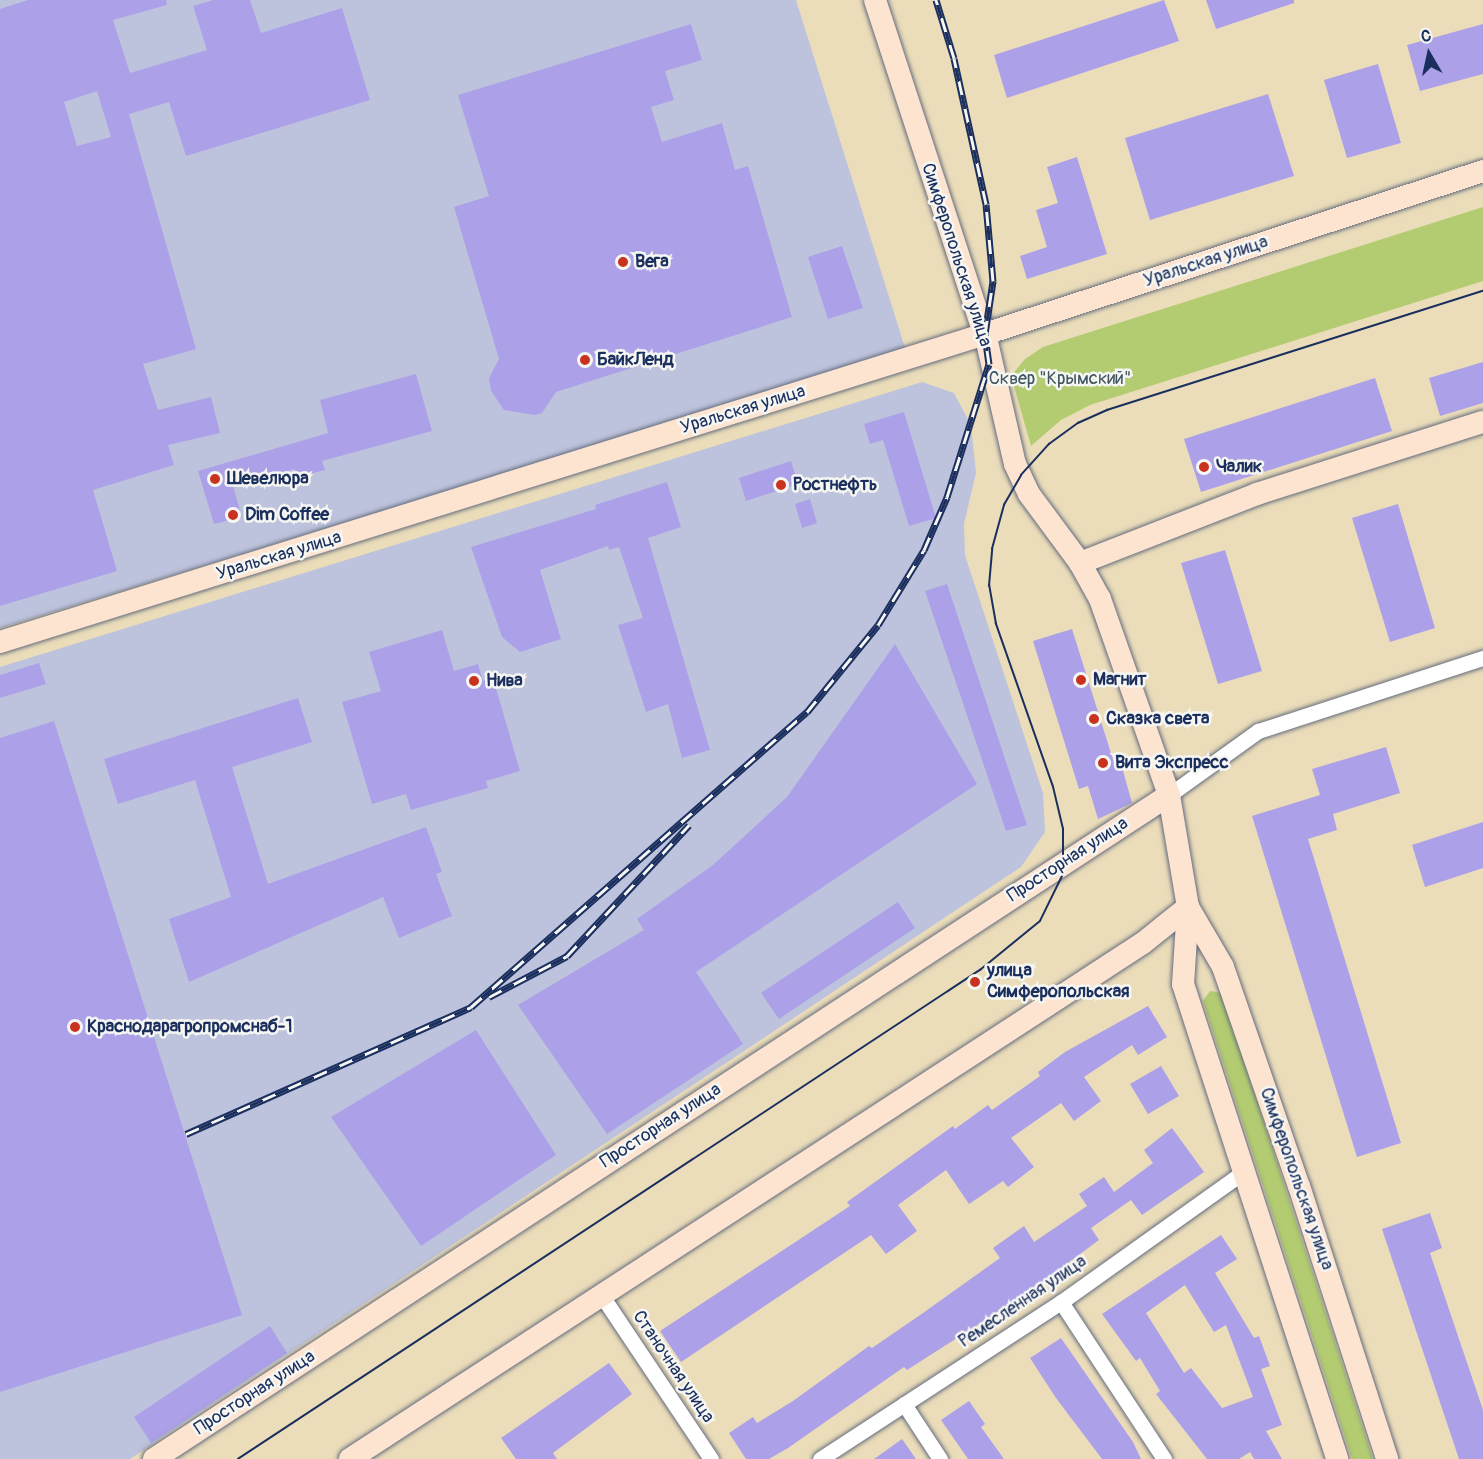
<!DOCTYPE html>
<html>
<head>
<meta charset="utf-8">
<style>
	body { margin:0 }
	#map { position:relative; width:1483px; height:1459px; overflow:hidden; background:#ebddba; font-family:Pangolin,sans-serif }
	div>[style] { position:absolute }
	.industrial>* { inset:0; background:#bec3dd }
	.green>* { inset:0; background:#b3cc71 }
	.building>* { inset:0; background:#aca1e8 }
	.roads { filter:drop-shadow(0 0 2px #646c7e) drop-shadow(0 0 2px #646c7e) }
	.street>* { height:15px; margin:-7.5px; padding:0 7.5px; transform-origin:7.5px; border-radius:7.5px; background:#fff }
	.secondary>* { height:22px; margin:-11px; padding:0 11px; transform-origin:11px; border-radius:11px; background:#fde4d1 }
	.tram>* { height:1.5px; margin:-0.75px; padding:0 0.75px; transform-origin:0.75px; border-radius:0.75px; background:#1b2f5e }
	.rail>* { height:7px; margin-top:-3.5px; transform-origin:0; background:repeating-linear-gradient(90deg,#f6f6f2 0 14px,#1b2f5e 0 28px); box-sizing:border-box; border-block:2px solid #1b2f5e }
	.dots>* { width:16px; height:16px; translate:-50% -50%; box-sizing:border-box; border:3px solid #f6f6f2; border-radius:50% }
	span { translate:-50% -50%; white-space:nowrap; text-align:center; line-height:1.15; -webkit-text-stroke:5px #f6f6f2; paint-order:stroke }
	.street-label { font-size:18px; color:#1b2f5e }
	.poi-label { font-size:18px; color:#1b2f5e; font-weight:700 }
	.left { translate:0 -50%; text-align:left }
	.park-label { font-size:18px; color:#415663 }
	.north { position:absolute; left:1399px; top:24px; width:60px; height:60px; -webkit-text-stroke:4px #f6f6f2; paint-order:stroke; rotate:351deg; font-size:16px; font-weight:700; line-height:24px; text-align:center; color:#1b2f5e }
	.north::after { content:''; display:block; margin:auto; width:21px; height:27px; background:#1b2f5e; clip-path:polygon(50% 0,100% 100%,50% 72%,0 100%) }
</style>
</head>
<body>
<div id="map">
	<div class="industrial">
		<i style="clip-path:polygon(0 0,796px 0,906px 351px,0 628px)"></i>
		<i style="clip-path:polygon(922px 382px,954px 393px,971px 425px,976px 473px,964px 524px,965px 555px,1043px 793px,1045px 832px,1021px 867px,130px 1459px,0 1459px,0 667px)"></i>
	</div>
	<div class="green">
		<i style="clip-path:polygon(1483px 207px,1483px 281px,1090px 405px,1061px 420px,1031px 446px,1011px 376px,1025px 359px,1043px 347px)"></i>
		<i style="clip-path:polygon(1210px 991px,1222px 993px,1373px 1459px,1352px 1459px,1203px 1001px)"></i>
	</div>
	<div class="building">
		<i style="clip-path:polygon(evenodd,28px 0,166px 0,167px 5px,113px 20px,130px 73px,207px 50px,193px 6px,213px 0,250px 0,261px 33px,342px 8px,370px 100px,186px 156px,169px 102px,129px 114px,196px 349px,143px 364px,158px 410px,211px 397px,220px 433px,168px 445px,174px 465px,93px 490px,117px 571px,0 606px,0 9px,28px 0,97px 91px,111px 137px,77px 146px,64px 102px,97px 91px)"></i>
		<i style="clip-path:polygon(1164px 0,1179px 41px,1007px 98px,994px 55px)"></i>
		<i style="clip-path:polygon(1206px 0,1294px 0,1294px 3px,1216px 29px)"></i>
		<i style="clip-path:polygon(691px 24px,702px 60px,665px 71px,674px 100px,651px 107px,662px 142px,722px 123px,735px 170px,748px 166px,792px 317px,556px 392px,542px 413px,535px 415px,504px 410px,491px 391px,489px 378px,499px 359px,454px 207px,489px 196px,458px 95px)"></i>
		<i style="clip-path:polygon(1483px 24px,1483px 74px,1420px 91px,1407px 45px)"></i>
		<i style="clip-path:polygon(1378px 64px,1401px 143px,1347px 158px,1324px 80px)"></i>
		<i style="clip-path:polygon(1268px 94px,1294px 176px,1150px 220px,1125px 138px)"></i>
		<i style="clip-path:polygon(1077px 157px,1107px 254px,1027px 279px,1020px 256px,1047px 247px,1036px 210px,1058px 203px,1047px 167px)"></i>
		<i style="clip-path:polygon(842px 246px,863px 308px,828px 319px,808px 257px)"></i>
		<i style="clip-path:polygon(1483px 362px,1483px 403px,1440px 416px,1429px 378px)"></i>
		<i style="clip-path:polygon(416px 374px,432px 431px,322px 461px,325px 470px,297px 477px,295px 469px,233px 486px,242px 517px,214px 524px,198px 471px,328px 433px,320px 400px)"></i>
		<i style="clip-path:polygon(1375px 378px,1392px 431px,1201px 492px,1184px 439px)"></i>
		<i style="clip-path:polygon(904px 412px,936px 518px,909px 526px,883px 440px,870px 444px,864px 424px)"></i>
		<i style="clip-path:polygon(791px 461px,798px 484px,746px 501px,739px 478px)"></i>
		<i style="clip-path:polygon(667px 482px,681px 527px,648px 538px,710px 750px,682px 758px,668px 704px,646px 712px,618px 625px,643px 618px,619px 547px,609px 550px,608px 546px,540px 570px,561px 639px,520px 652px,502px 637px,471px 547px,596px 509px,595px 505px)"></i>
		<i style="clip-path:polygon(810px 499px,817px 523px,802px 528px,795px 504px)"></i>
		<i style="clip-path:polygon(1398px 504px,1435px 628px,1390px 642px,1352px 518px)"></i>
		<i style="clip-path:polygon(1225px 550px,1262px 671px,1218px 684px,1181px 563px)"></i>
		<i style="clip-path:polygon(947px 584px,1027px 825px,1006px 831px,925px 591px)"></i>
		<i style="clip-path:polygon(1072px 629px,1116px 769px,1122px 767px,1132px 803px,1098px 819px,1088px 786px,1079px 789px,1033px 641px)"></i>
		<i style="clip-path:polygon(442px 630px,454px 671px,478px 664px,483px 681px,493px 678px,520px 771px,486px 781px,488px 788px,411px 810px,406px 794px,372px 804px,342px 702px,381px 691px,369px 652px)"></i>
		<i style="clip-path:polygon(895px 644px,977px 784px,696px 972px,743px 1044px,607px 1134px,518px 1005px,644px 930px,637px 919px,713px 865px,787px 797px)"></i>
		<i style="clip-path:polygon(39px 663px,46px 684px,0 698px,0 675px)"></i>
		<i style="clip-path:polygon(298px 698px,312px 742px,232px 767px,268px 884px,426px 827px,442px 872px,436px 874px,452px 916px,399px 938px,383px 897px,189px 982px,169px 919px,231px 897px,195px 780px,118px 804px,104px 759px)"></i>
		<i style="clip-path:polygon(54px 721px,242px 1315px,0 1392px,0 738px)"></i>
		<i style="clip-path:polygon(1386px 747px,1400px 793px,1333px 814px,1337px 830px,1308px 839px,1401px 1143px,1357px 1157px,1252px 816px,1320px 795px,1312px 769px)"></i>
		<i style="clip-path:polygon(1483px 822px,1483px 868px,1425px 887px,1412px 845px)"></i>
		<i style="clip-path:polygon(898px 902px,915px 928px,779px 1019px,761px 993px)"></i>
		<i style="clip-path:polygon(1148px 1006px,1167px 1037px,1138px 1055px,1132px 1045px,1084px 1077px,1101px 1101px,1074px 1121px,1061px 1103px,1011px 1138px,1034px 1167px,1008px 1187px,1003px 1181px,969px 1204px,946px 1170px,898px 1205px,917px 1231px,886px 1254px,871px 1235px,681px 1362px,660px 1331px,850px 1206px,847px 1202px,953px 1126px,955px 1129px,988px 1105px,992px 1110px,1040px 1076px,1038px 1072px,1065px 1052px)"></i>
		<i style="clip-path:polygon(476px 1030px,556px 1155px,421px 1246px,331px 1117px)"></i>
		<i style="clip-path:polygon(1161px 1066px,1179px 1096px,1148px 1114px,1130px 1084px)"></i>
		<i style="clip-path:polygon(1172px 1128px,1204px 1172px,1142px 1215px,1131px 1200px,1091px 1228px,1099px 1240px,1026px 1294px,907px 1370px,904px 1367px,788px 1448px,769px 1459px,746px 1459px,729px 1433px,753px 1417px,757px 1423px,793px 1401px,869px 1346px,872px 1348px,923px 1313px,1000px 1258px,993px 1248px,1024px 1226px,1034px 1242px,1087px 1206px,1079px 1194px,1104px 1177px,1114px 1192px,1153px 1163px,1144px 1150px)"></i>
		<i style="clip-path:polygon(1430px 1213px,1442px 1248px,1430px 1253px,1483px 1410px,1483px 1459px,1459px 1459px,1382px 1229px)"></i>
		<i style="clip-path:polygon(evenodd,1221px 1235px,1237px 1259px,1215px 1273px,1254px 1338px,1259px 1336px,1270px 1366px,1261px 1369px,1282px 1425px,1266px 1431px,1282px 1459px,1254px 1459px,1250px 1452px,1239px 1459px,1207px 1459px,1156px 1394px,1160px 1391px,1140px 1358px,1136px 1361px,1102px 1314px,1221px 1235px,1185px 1285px,1214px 1332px,1226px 1325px,1253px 1397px,1222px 1408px,1191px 1368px,1184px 1373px,1146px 1313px,1185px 1285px)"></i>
		<i style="clip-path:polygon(270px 1326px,287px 1353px,151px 1443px,134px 1417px)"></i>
		<i style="clip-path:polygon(1061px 1338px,1133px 1442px,1141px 1459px,1102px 1459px,1056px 1398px,1030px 1358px)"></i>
		<i style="clip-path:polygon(609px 1363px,632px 1394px,553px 1453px,557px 1459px,516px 1459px,501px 1438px)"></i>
		<i style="clip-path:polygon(969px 1401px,985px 1424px,981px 1427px,1004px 1459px,968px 1459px,941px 1420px)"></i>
		<i style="clip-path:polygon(902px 1439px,916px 1459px,874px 1459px)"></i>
	</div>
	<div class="roads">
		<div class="street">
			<i style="left:1169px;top:795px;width:110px;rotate:-35.7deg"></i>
			<i style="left:1258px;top:731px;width:237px;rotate:-18deg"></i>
			<i style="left:602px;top:1296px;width:196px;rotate:56.2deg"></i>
			<i style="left:1061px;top:1302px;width:188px;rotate:56.7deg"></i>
			<i style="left:904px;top:1404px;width:66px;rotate:56.8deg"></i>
			<i style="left:820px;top:1459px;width:288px;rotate:-33.1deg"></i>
			<i style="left:1061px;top:1302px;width:224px;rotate:-35.5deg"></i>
		</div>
		<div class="secondary">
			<i style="left:875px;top:0;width:360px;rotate:71.9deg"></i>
			<i style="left:987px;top:342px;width:125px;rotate:77.1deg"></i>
			<i style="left:1015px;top:464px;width:33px;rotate:65deg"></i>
			<i style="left:1029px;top:494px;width:86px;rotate:53.5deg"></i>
			<i style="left:1080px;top:563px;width:41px;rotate:60.9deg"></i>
			<i style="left:1100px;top:599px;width:208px;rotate:70.6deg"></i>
			<i style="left:1169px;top:795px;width:114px;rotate:80.4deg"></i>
			<i style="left:1188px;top:907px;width:77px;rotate:93.7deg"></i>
			<i style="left:1183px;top:984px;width:499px;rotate:72deg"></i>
			<i style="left:1080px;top:563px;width:190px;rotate:-21.3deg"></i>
			<i style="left:1257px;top:494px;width:237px;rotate:-17.7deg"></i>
			<i style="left:0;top:642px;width:1032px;rotate:-17.36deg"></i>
			<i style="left:985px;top:334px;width:524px;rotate:-18.12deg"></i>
			<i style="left:1188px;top:907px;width:69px;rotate:59.7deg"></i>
			<i style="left:1223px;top:967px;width:232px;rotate:70.9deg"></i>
			<i style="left:1299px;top:1186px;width:287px;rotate:72.1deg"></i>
			<i style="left:154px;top:1459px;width:1213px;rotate:-33.19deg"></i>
			<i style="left:350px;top:1459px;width:946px;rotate:-33.05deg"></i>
			<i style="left:1143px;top:943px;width:58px;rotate:-38.7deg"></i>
		</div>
	</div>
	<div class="tram">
		<i style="left:238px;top:1459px;width:889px;rotate:-33.39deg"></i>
		<i style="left:980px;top:970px;width:77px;rotate:-39.2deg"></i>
		<i style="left:1040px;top:921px;width:52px;rotate:-63.9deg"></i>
		<i style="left:1063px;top:874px;width:45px;rotate:-90deg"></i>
		<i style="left:1063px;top:829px;width:43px;rotate:-103.4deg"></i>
		<i style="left:1053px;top:787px;width:173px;rotate:-109.3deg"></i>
		<i style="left:996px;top:624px;width:39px;rotate:-100deg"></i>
		<i style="left:989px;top:586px;width:37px;rotate:-85deg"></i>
		<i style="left:992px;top:549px;width:46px;rotate:-74.7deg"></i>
		<i style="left:1004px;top:505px;width:34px;rotate:-60deg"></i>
		<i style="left:1021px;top:475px;width:42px;rotate:-47.9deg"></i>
		<i style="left:1049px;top:444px;width:36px;rotate:-36deg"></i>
		<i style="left:1078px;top:423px;width:32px;rotate:-24deg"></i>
		<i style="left:1107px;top:410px;width:394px;rotate:-17.6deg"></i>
	</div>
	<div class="rail">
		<i style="left:489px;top:997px;width:88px;rotate:-27.7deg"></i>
		<i style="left:567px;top:956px;width:179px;rotate:-47deg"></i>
		<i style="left:186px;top:1134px;width:312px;rotate:-24deg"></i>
		<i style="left:471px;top:1007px;width:447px;rotate:-41.3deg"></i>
		<i style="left:807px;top:712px;width:112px;rotate:-50.8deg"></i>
		<i style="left:878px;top:625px;width:88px;rotate:-58.5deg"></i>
		<i style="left:924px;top:550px;width:58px;rotate:-66.5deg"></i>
		<i style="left:947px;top:497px;width:139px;rotate:-72.5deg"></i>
		<i style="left:989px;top:364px;width:30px;rotate:-98deg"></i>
		<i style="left:985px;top:334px;width:54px;rotate:-81.4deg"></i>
		<i style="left:993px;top:281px;width:77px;rotate:-95.2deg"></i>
		<i style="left:986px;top:204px;width:149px;rotate:-102.4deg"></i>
		<i style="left:954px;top:58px;width:61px;rotate:-107.2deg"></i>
	</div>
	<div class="dots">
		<i style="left:623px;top:262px;background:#c8321e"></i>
		<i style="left:585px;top:360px;background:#c8321e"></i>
		<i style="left:1204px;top:467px;background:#c8321e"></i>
		<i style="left:215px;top:479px;background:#c8321e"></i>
		<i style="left:781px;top:485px;background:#c8321e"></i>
		<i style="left:233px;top:515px;background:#c8321e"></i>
		<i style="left:1081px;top:680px;background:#c8321e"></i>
		<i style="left:474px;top:681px;background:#c8321e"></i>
		<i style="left:1094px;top:719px;background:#c8321e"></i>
		<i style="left:1103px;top:763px;background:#c8321e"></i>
		<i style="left:975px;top:982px;background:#c8321e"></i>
		<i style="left:75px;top:1027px;background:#c8321e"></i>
	</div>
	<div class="street-label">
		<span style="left:956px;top:255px;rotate:72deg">Симферопольская улица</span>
		<span style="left:1206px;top:262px;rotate:-18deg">Уральская улица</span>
		<span style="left:743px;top:410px;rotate:-17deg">Уральская улица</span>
		<span style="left:279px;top:556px;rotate:-17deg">Уральская улица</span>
		<span style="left:1068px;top:860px;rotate:-33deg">Просторная улица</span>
		<span style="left:661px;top:1126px;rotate:-33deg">Просторная улица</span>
		<span style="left:1296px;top:1179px;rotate:71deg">Симферопольская улица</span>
		<span style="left:1023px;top:1302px;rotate:-34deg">Ремесленная улица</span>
		<span style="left:673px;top:1367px;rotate:56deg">Станочная улица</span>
		<span style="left:255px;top:1393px;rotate:-33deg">Просторная улица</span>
	</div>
	<div class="poi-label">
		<span class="left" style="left:635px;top:262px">Вега</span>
		<span class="left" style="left:597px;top:360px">БайкЛенд</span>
		<span class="left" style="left:1216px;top:467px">Чалик</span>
		<span class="left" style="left:227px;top:479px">Шевелюра</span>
		<span class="left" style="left:793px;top:485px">Ростнефть</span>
		<span class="left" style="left:245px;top:515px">Dim Coffee</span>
		<span class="left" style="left:1093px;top:680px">Магнит</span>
		<span class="left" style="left:486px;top:681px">Нива</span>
		<span class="left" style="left:1106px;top:719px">Сказка света</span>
		<span class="left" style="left:1115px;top:763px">Вита Экспресс</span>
		<span class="left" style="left:987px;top:982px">улица<br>Симферопольская</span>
		<span class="left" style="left:87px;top:1027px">Краснодарагропромснаб-1</span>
	</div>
	<div class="park-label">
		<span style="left:1060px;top:379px">Сквер "Крымский"</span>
	</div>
	<div class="north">С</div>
</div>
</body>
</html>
